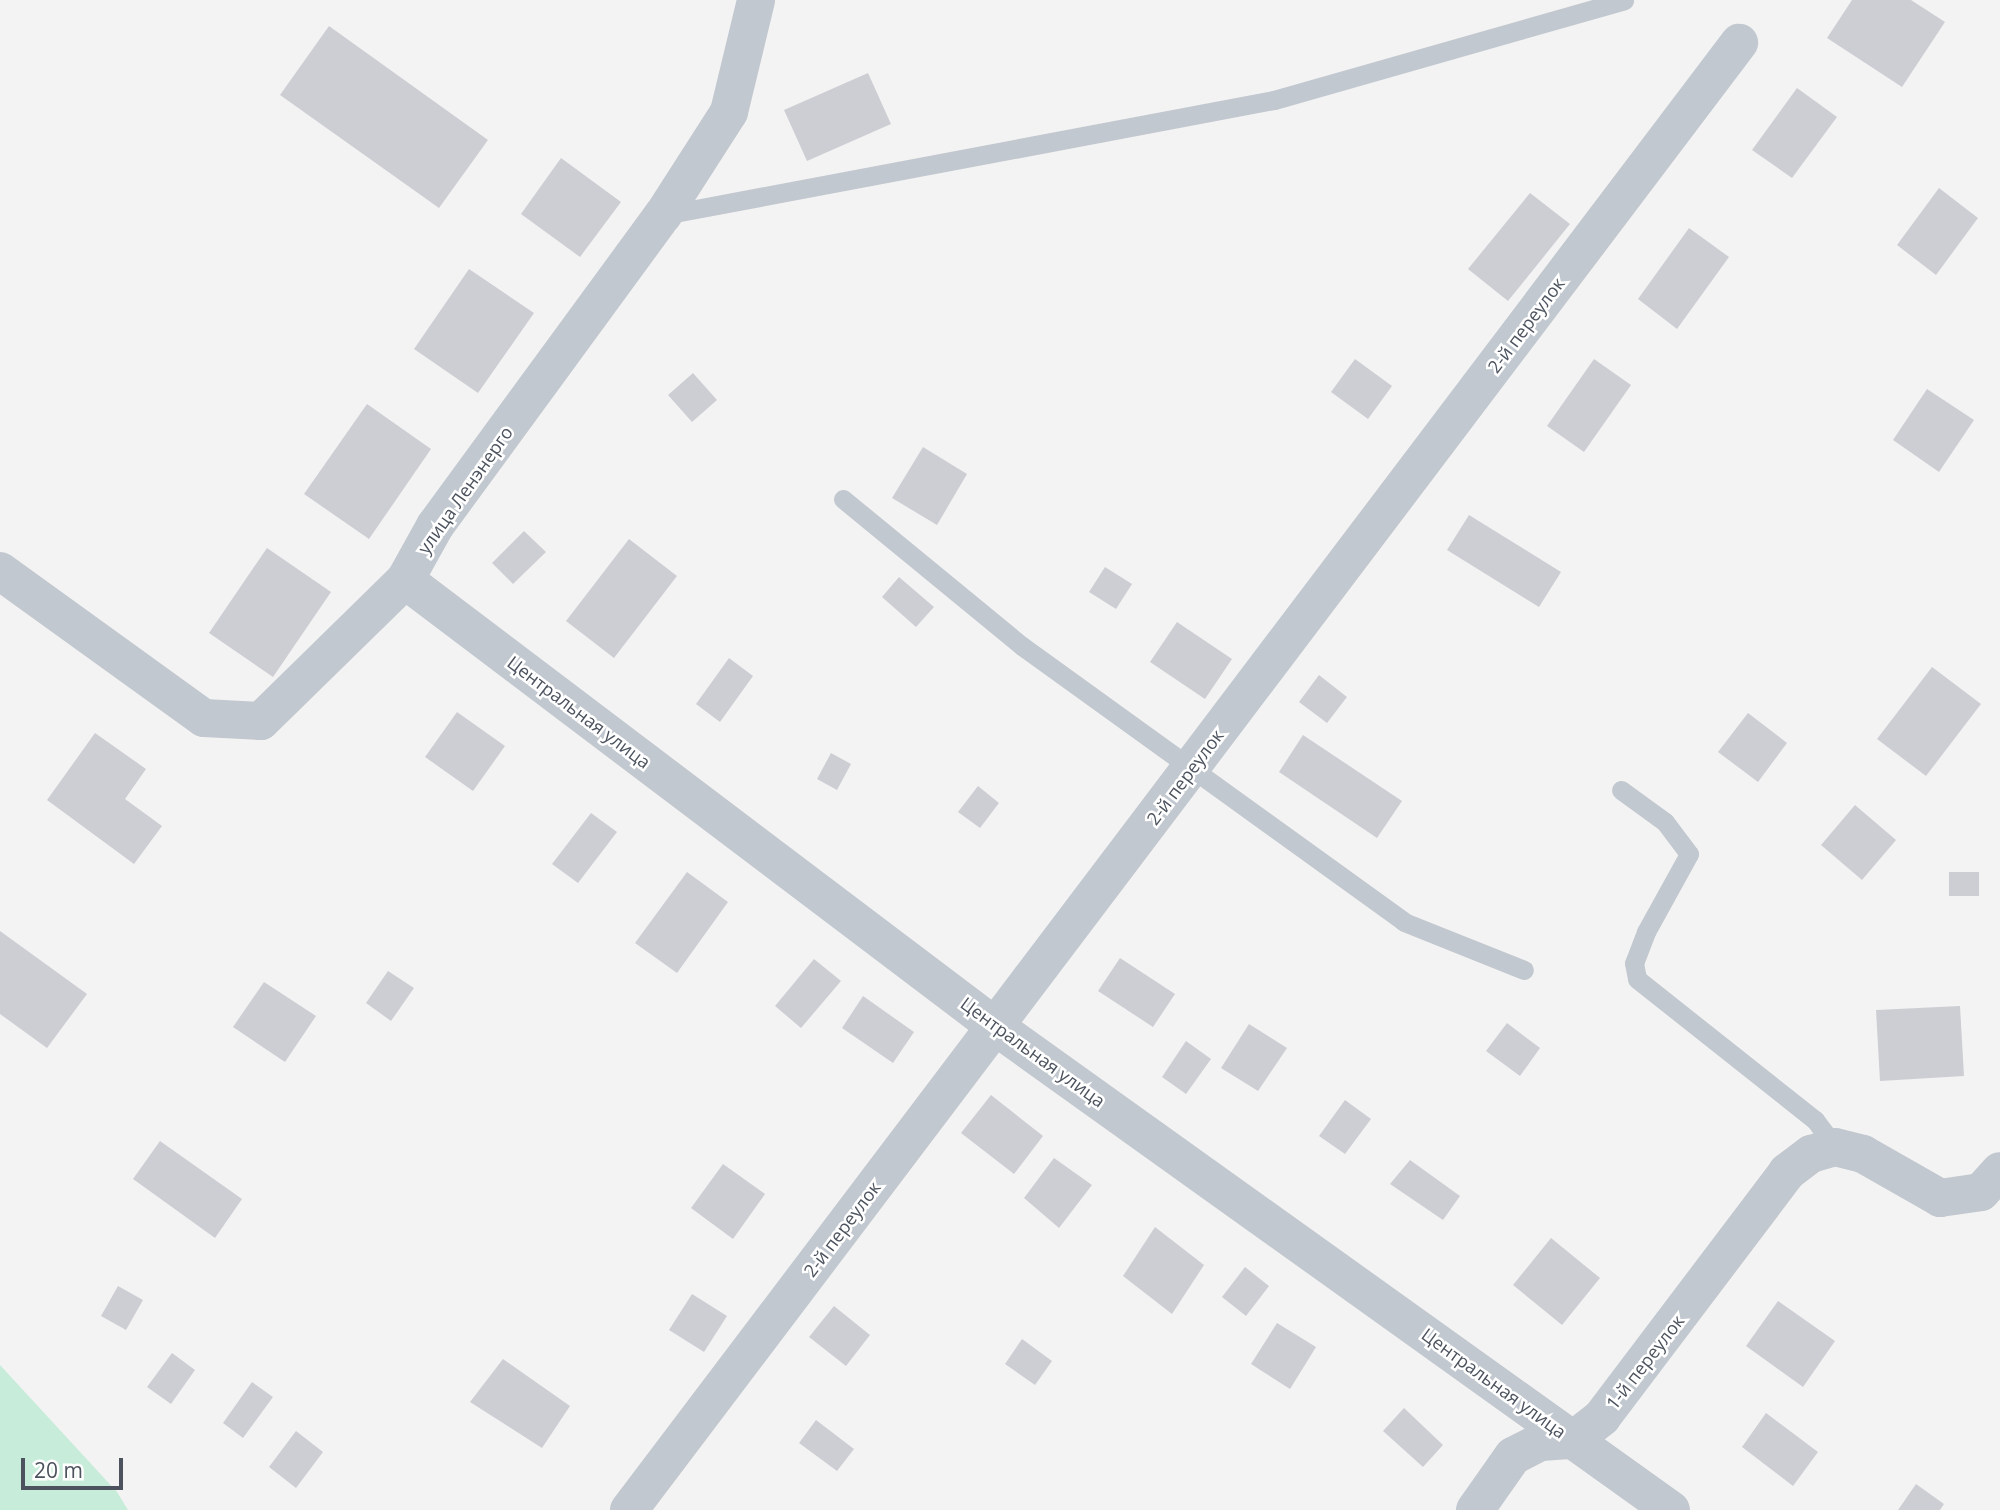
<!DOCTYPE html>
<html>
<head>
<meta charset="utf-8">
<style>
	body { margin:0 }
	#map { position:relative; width:2000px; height:1510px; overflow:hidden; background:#f4f3f3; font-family:"Open Sans",sans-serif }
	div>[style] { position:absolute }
	.green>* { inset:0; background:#c7ecda }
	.building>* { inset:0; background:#cdced4 }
	.lane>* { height:19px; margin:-9.5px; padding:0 9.5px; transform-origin:9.5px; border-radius:9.5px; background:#c2c8cf }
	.street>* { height:38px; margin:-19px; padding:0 19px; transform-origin:19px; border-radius:19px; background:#c2c8cf }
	span { translate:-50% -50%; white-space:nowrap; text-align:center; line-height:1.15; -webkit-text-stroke:5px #fff; paint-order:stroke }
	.street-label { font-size:18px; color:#4c535e }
	.scale { position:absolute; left:21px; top:1458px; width:102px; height:32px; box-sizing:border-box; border:4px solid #4c535e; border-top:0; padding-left:9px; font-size:21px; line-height:24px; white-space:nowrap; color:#4c535e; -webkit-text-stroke:5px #fff; paint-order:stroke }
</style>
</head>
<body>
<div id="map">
	<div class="green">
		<i style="clip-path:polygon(0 1365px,117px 1492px,128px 1510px,0 1510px)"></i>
	</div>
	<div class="building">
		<i style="clip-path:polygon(1852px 0,1911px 0,1945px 22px,1902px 87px,1827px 38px)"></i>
		<i style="clip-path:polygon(329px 26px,488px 140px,439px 208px,280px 95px)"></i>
		<i style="clip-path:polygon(868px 73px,891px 124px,807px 161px,784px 110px)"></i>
		<i style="clip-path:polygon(1797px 88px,1837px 117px,1792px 178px,1752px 150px)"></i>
		<i style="clip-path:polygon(561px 158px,621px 202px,580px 257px,521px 214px)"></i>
		<i style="clip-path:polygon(1939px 188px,1978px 218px,1936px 275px,1897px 245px)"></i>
		<i style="clip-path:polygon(1530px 193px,1570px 224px,1508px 301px,1468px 269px)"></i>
		<i style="clip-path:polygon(1689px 228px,1729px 257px,1677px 329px,1638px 299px)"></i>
		<i style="clip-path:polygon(469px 269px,534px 313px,478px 393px,414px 349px)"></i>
		<i style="clip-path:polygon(1355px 359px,1392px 386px,1368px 419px,1331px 392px)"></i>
		<i style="clip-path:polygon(1594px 359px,1631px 385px,1584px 452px,1547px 426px)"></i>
		<i style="clip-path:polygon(693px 373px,717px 400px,692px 422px,668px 395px)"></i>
		<i style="clip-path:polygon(1927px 389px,1974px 420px,1939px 472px,1893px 440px)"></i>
		<i style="clip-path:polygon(367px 404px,431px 449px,369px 539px,304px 494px)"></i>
		<i style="clip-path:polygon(923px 447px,967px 474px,937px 525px,892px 498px)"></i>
		<i style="clip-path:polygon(1469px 515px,1561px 572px,1539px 607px,1447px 550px)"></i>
		<i style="clip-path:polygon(524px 531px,546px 552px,513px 584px,492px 563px)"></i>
		<i style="clip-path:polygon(629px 539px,677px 576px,614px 658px,566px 621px)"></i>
		<i style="clip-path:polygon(267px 548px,331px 592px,273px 677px,209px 633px)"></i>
		<i style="clip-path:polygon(1105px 567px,1132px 584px,1116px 609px,1089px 592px)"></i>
		<i style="clip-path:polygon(899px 577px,934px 607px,916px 627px,882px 597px)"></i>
		<i style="clip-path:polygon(1177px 622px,1232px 659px,1205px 699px,1150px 662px)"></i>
		<i style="clip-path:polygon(729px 658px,753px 676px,720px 722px,696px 704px)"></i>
		<i style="clip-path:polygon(1932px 667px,1981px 704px,1926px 776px,1877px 739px)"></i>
		<i style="clip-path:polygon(1319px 675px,1347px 697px,1327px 723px,1299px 702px)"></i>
		<i style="clip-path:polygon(457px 712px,505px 746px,473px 791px,425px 757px)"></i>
		<i style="clip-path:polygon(1748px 713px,1787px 743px,1758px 782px,1718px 752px)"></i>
		<i style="clip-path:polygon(95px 733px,146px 769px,125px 799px,162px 826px,134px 864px,47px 800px)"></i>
		<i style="clip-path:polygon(1303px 735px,1402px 801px,1377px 838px,1279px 772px)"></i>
		<i style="clip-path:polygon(831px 753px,851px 764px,837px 790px,817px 779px)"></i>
		<i style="clip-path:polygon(978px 786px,999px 803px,980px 828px,958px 812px)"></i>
		<i style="clip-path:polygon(1855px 805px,1896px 840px,1862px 880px,1821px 845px)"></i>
		<i style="clip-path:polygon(591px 813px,617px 832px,578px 883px,552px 864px)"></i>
		<i style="clip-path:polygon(687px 872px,728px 902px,677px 973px,635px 943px)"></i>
		<i style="clip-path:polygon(1949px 872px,1979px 872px,1979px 896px,1949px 896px)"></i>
		<i style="clip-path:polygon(0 931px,87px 994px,47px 1048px,0 1014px)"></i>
		<i style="clip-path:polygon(1120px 958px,1175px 994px,1153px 1027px,1098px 991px)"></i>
		<i style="clip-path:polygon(814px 959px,841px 981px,801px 1028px,775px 1006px)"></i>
		<i style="clip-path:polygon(388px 971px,414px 988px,391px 1021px,366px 1003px)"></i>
		<i style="clip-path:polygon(264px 982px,316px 1016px,285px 1062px,233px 1027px)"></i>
		<i style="clip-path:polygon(863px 996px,914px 1032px,893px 1063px,842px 1028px)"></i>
		<i style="clip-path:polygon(1960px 1006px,1964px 1076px,1880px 1081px,1876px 1010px)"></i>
		<i style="clip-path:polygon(1507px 1023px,1540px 1048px,1520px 1076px,1486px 1051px)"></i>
		<i style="clip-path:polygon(1249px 1024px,1287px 1048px,1258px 1091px,1221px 1068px)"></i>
		<i style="clip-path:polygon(1186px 1041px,1211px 1059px,1186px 1094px,1162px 1077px)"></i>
		<i style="clip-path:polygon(991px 1095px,1043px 1136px,1014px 1174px,961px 1133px)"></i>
		<i style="clip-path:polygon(1345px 1100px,1371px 1119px,1345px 1154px,1319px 1136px)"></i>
		<i style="clip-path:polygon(160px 1141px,242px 1199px,215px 1238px,133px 1179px)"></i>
		<i style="clip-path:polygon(1054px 1158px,1092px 1185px,1059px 1228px,1024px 1198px)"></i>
		<i style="clip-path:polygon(1410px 1160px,1460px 1196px,1443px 1220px,1390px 1184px)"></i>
		<i style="clip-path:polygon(723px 1164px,765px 1194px,733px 1239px,691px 1208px)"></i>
		<i style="clip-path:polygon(1155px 1227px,1204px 1265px,1172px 1314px,1123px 1276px)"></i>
		<i style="clip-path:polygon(1551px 1238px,1600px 1278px,1562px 1325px,1513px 1285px)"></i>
		<i style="clip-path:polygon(1245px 1267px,1269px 1286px,1246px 1316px,1222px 1297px)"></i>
		<i style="clip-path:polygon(118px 1286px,143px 1300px,126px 1330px,101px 1316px)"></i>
		<i style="clip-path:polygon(692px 1294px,727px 1316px,704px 1352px,669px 1330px)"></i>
		<i style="clip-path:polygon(1778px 1301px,1835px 1341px,1803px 1387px,1746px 1346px)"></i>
		<i style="clip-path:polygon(834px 1306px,870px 1335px,846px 1366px,809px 1337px)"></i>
		<i style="clip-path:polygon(1277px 1323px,1316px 1347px,1290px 1389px,1251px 1364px)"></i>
		<i style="clip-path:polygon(1022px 1339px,1052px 1361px,1035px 1385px,1005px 1364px)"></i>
		<i style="clip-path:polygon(172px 1353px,195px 1370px,171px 1404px,147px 1387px)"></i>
		<i style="clip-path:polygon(503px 1359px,570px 1406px,542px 1448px,470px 1402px)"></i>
		<i style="clip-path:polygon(252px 1382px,273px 1397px,243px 1438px,223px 1423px)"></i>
		<i style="clip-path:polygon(1404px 1408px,1443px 1445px,1423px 1467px,1383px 1431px)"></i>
		<i style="clip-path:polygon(1766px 1413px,1818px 1452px,1793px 1486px,1742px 1447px)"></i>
		<i style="clip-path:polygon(816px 1420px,854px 1449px,837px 1471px,799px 1443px)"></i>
		<i style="clip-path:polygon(296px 1431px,323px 1452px,296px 1488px,269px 1467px)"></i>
		<i style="clip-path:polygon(1916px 1484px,1944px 1504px,1940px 1510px,1898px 1510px)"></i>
	</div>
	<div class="lane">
		<i style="left:664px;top:215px;width:621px;rotate:-10.68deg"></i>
		<i style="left:1274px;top:100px;width:364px;rotate:-15.9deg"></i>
		<i style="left:843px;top:499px;width:232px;rotate:39.4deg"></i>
		<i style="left:1022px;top:646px;width:471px;rotate:35.8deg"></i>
		<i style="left:1404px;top:922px;width:129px;rotate:21.8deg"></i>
		<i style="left:1621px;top:790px;width:54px;rotate:36deg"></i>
		<i style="left:1665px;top:822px;width:40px;rotate:53deg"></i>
		<i style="left:1689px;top:854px;width:89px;rotate:118.9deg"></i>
		<i style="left:1646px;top:932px;width:33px;rotate:111deg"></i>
		<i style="left:1634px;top:963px;width:16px;rotate:79deg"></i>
		<i style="left:1637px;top:979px;width:227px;rotate:38.4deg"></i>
		<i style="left:1815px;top:1120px;width:34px;rotate:53deg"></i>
	</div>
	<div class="street">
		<i style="left:0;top:571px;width:251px;rotate:35.8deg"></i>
		<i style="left:204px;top:718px;width:57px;rotate:3deg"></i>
		<i style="left:261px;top:721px;width:202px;rotate:-44.4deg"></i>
		<i style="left:405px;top:580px;width:62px;rotate:-60.9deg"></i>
		<i style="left:435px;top:526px;width:386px;rotate:-53.8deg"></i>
		<i style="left:663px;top:215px;width:122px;rotate:-57.3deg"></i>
		<i style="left:729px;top:112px;width:115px;rotate:-76.4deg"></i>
		<i style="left:405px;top:580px;width:741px;rotate:37.1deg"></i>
		<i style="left:996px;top:1027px;width:830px;rotate:35.59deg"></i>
		<i style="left:629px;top:1510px;width:1840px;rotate:-52.89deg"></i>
		<i style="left:1475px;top:1510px;width:66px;rotate:-54.9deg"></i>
		<i style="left:1513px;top:1456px;width:31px;rotate:-27deg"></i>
		<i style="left:1541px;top:1442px;width:32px;rotate:-4deg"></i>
		<i style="left:1573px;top:1440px;width:37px;rotate:-38deg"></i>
		<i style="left:1602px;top:1417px;width:307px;rotate:-52.9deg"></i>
		<i style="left:1787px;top:1172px;width:30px;rotate:-37deg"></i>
		<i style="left:1811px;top:1154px;width:25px;rotate:-16deg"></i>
		<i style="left:1835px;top:1147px;width:29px;rotate:14deg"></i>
		<i style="left:1863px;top:1154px;width:89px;rotate:29.7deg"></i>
		<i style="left:1940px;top:1198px;width:41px;rotate:-8.3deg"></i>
		<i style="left:1981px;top:1192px;width:28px;rotate:-48deg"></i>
	</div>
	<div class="street-label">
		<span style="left:1526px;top:325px;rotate:-53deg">2-й переулок</span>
		<span style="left:465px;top:490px;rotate:-55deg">улица Ленэнерго</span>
		<span style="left:579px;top:712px;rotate:37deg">Центральная улица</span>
		<span style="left:1185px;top:777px;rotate:-53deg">2-й переулок</span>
		<span style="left:1033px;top:1052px;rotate:36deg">Центральная улица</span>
		<span style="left:842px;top:1229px;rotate:-53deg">2-й переулок</span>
		<span style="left:1645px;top:1362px;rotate:-52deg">1-й переулок</span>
		<span style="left:1494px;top:1383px;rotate:36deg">Центральная улица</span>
	</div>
	<div class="scale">20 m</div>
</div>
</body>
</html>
